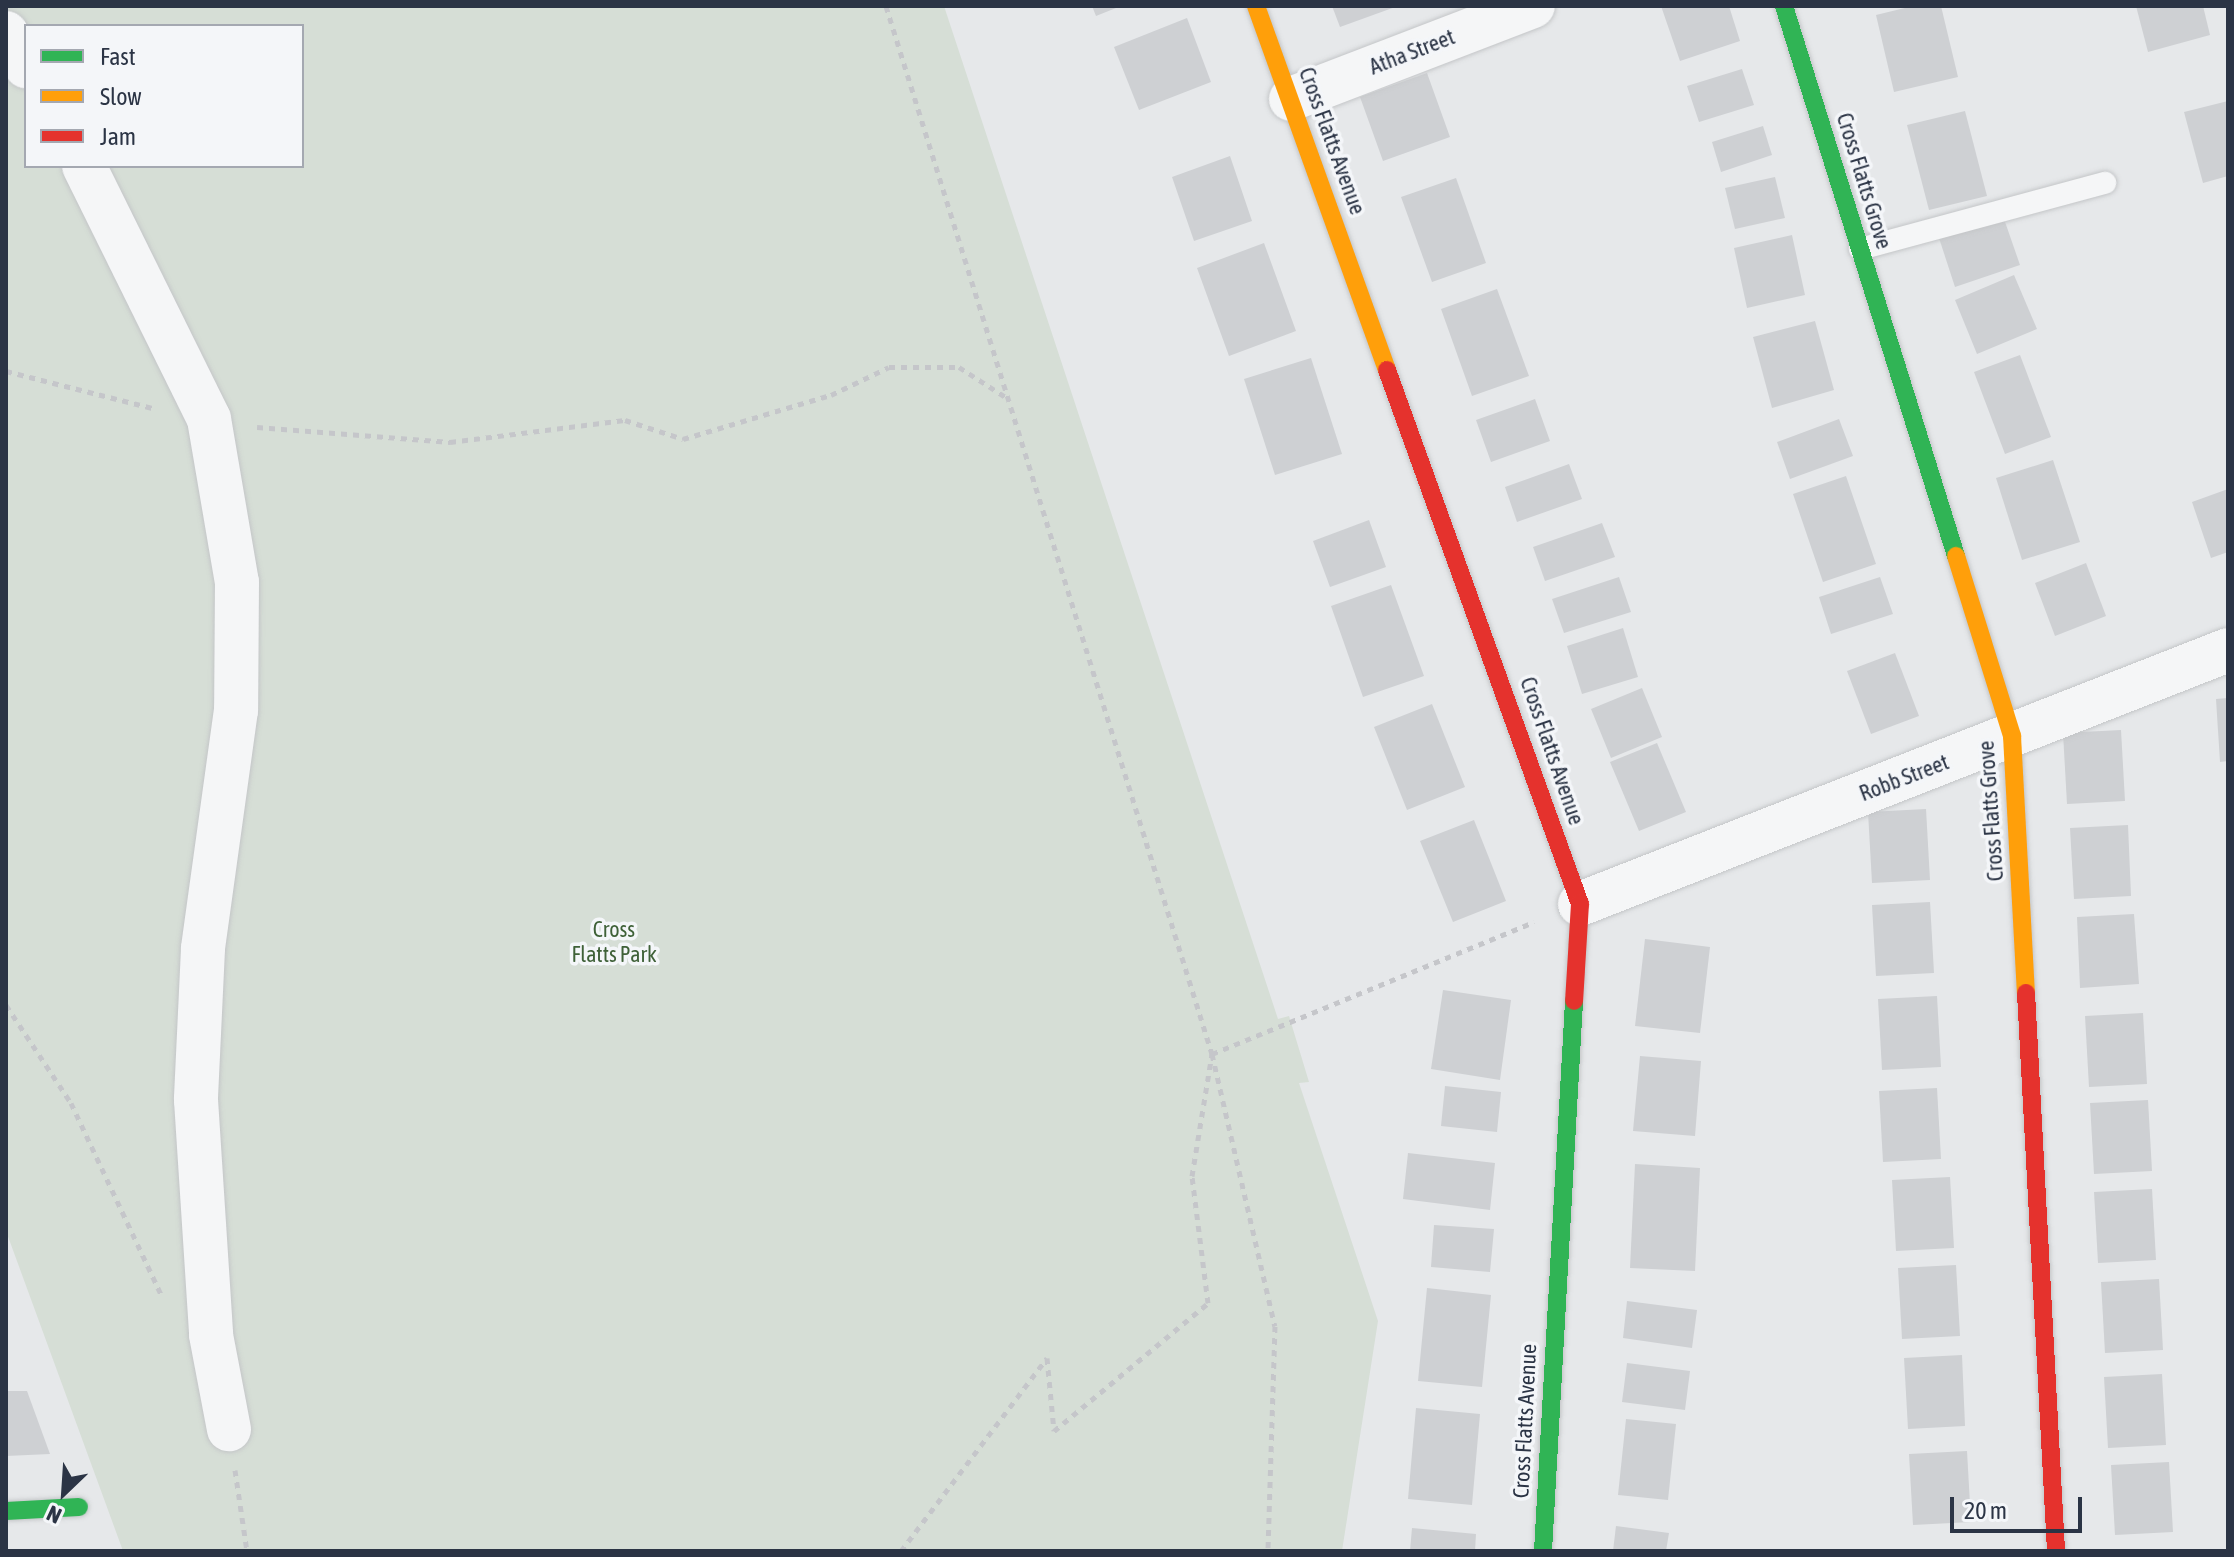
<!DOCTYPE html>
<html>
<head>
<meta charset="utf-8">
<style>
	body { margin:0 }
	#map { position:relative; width:2234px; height:1557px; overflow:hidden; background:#e6e8ea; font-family:"Asap Condensed",sans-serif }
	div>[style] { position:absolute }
	.green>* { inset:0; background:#d6ded6 }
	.building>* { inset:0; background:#ced0d3 }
	.path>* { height:5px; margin-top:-2.5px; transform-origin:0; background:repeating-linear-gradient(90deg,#c5c6ca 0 6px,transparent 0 12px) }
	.roads { filter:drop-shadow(0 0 2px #c4c6c8) drop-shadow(0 0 2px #c4c6c8) }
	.lane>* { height:22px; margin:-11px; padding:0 11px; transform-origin:11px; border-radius:11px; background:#f5f6f7 }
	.street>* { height:44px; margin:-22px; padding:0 22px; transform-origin:22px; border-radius:22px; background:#f5f6f7 }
	.fast>* { height:18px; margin:-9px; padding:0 9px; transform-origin:9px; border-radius:9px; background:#30b455 }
	.slow>* { height:18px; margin:-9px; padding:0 9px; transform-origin:9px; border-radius:9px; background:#ff9f0a }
	.jam>* { height:18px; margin:-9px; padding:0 9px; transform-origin:9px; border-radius:9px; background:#e5322d }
	span { translate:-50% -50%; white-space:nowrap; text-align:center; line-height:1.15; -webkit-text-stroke:7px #f4f6f9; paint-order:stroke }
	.street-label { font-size:22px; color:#2b3445 }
	.park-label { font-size:22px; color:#3f6138 }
	.frame { position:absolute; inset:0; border:8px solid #2b3445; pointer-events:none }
	.legend { position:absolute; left:24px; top:24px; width:280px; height:144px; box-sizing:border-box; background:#f4f6f9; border:2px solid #a4a8b1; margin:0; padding:10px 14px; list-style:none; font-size:24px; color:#2b3445 }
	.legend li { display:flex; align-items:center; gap:16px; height:40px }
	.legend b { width:40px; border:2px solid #a4a8b1 }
	.north { position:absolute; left:24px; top:1453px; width:80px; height:80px; -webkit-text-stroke:6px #f4f6f9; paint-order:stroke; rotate:205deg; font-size:22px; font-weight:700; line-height:32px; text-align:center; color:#2b3445 }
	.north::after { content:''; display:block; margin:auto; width:28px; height:36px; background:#2b3445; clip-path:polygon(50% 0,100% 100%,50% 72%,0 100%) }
	.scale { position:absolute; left:1950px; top:1497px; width:132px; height:36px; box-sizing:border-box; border:4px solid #2b3445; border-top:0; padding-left:10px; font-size:24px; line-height:28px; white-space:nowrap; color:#2b3445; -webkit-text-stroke:6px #f4f6f9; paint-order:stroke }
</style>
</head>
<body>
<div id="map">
	<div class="green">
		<i style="clip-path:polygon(evenodd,6px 6px,944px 6px,1278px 1019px,1289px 1016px,1309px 1082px,1299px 1083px,1378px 1321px,1342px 1551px,123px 1551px,6px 1231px,6px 6px,26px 26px,302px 26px,302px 166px,26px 166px,26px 26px)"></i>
	</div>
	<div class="building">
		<i style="clip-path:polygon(1092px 6px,1121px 6px,1096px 16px)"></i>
		<i style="clip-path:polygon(1332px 6px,1398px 6px,1340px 27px)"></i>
		<i style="clip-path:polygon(1661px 6px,1729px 6px,1740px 41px,1680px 61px)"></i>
		<i style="clip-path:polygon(1913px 6px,1941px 6px,1958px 77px,1894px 92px,1876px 15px)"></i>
		<i style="clip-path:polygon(2136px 6px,2203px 6px,2210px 35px,2148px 52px)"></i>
		<i style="clip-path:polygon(1187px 18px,1211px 82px,1139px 110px,1114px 47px)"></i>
		<i style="clip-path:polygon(1742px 69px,1754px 105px,1699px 122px,1687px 86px)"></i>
		<i style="clip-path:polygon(1427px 73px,1450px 137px,1383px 161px,1360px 97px)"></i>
		<i style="clip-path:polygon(2228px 101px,2228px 176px,2203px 183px,2184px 112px)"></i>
		<i style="clip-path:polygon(1965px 111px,1987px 196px,1929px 210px,1907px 125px)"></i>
		<i style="clip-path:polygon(1763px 126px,1772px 155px,1721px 172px,1712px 142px)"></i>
		<i style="clip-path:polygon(1230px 156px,1252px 221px,1194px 241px,1172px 177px)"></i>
		<i style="clip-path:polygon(1775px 177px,1785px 218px,1735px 229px,1725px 188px)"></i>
		<i style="clip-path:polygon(1456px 178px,1486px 263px,1432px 282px,1401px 197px)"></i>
		<i style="clip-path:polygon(2003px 216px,2020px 265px,1955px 287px,1939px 238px)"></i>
		<i style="clip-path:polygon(1792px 235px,1805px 295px,1747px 308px,1734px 248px)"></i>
		<i style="clip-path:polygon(1264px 243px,1296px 331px,1229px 356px,1197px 268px)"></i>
		<i style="clip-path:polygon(2014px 275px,2037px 329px,1977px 354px,1955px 300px)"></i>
		<i style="clip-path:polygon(1497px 289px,1529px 376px,1472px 396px,1441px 309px)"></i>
		<i style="clip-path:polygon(1815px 321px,1834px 390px,1772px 408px,1753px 337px)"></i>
		<i style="clip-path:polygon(2020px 355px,2051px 437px,2005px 454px,1974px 372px)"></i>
		<i style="clip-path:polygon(1311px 358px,1342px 454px,1275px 475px,1244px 379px)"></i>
		<i style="clip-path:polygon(1535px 399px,1550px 441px,1491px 462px,1476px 420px)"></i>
		<i style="clip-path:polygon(1839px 419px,1853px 456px,1790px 479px,1777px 442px)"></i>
		<i style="clip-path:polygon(2053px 460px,2080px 542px,2022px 560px,1996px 478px)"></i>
		<i style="clip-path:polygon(1569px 464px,1582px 499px,1517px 522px,1505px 487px)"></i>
		<i style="clip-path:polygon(1846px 476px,1876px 564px,1823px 582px,1793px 494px)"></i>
		<i style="clip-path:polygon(2228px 489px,2228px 552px,2211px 558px,2192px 502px)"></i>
		<i style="clip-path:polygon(1369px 520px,1386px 567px,1330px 587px,1313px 541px)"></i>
		<i style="clip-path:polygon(1602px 523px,1615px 557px,1545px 581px,1533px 547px)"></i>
		<i style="clip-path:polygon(2086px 563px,2106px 616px,2055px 636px,2035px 583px)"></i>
		<i style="clip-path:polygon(1619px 577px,1631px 612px,1564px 633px,1552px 599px)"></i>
		<i style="clip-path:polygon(1880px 577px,1893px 614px,1831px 634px,1819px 597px)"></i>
		<i style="clip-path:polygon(1391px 585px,1424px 676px,1363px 697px,1331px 606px)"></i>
		<i style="clip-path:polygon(1623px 628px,1638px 677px,1582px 694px,1567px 646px)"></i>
		<i style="clip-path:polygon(1895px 653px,1919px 716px,1871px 734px,1847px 671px)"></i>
		<i style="clip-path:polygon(1642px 688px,1662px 737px,1611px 758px,1591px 709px)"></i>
		<i style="clip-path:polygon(2228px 698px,2228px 761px,2220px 762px,2216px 699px)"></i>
		<i style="clip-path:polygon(1432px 704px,1465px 787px,1407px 810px,1374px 727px)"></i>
		<i style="clip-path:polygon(2121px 730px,2125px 801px,2067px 804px,2063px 733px)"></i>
		<i style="clip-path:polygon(1657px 743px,1686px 812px,1639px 831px,1610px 762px)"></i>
		<i style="clip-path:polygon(1926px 809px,1930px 880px,1872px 883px,1868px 812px)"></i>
		<i style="clip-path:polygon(1474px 820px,1506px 901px,1453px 922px,1420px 841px)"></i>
		<i style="clip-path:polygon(2128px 825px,2131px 896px,2074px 899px,2070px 828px)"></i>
		<i style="clip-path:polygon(1930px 902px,1934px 973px,1876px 976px,1872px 905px)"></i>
		<i style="clip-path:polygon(2134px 914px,2139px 984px,2080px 988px,2077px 917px)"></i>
		<i style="clip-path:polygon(1645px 939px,1710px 947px,1700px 1033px,1635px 1026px)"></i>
		<i style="clip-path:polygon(1443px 990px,1511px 1000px,1500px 1080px,1431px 1069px)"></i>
		<i style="clip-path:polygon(1937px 996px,1941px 1067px,1882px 1070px,1878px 999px)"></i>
		<i style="clip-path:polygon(2143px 1013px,2147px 1084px,2089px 1087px,2085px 1016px)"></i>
		<i style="clip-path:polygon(1640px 1056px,1701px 1061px,1695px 1136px,1633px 1131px)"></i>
		<i style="clip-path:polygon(1445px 1086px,1501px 1092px,1497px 1132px,1441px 1126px)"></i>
		<i style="clip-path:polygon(1937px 1088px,1941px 1159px,1883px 1162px,1879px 1091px)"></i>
		<i style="clip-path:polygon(2148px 1100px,2152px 1171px,2094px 1174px,2090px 1103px)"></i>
		<i style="clip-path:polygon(1408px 1153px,1495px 1163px,1490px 1210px,1403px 1199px)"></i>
		<i style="clip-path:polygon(1635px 1164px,1700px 1168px,1695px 1271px,1630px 1268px)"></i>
		<i style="clip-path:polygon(1950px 1177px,1954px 1248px,1896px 1251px,1892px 1180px)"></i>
		<i style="clip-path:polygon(2152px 1189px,2156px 1260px,2098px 1263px,2094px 1192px)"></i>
		<i style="clip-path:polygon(1434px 1225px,1494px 1229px,1490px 1272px,1431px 1267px)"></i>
		<i style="clip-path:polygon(1956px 1265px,1960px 1336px,1902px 1339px,1898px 1268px)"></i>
		<i style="clip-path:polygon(2159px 1279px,2163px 1350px,2105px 1353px,2101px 1282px)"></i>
		<i style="clip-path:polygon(1427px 1288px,1491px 1295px,1482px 1387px,1418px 1381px)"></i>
		<i style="clip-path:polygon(1627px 1301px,1697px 1310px,1692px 1348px,1623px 1338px)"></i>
		<i style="clip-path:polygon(1962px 1355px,1965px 1426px,1908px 1429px,1904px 1358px)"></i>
		<i style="clip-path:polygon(1627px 1363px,1690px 1371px,1685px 1410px,1622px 1402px)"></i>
		<i style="clip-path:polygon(2162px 1374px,2166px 1445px,2108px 1448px,2104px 1377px)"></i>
		<i style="clip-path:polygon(6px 1391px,27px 1391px,50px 1454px,6px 1456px)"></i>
		<i style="clip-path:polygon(1416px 1408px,1480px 1414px,1472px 1505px,1408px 1499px)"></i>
		<i style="clip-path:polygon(1626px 1419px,1676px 1424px,1668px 1500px,1618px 1495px)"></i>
		<i style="clip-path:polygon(1967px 1451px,1971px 1522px,1913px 1525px,1909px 1454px)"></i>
		<i style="clip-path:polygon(2169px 1462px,2173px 1532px,2115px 1535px,2111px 1465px)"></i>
		<i style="clip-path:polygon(1616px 1526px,1669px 1533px,1666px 1551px,1613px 1551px)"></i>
		<i style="clip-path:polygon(1412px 1528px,1476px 1534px,1475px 1551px,1410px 1551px)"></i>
	</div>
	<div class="path">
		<i style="left:886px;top:6px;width:1098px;rotate:72.72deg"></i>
		<i style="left:1212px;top:1054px;width:279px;rotate:77deg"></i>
		<i style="left:1275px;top:1326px;width:225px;rotate:91.8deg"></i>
		<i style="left:6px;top:371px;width:151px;rotate:14.2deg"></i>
		<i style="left:257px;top:427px;width:194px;rotate:4.4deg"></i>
		<i style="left:450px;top:442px;width:176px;rotate:-7.2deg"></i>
		<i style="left:625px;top:420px;width:61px;rotate:18.1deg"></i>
		<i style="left:683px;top:439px;width:154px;rotate:-16.6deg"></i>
		<i style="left:831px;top:395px;width:64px;rotate:-25.8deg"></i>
		<i style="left:889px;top:367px;width:70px"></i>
		<i style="left:959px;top:367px;width:57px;rotate:32.9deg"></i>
		<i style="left:6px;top:1005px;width:118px;rotate:56.4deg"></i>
		<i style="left:71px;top:1103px;width:213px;rotate:64.8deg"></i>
		<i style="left:235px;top:1470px;width:82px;rotate:81.6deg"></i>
		<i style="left:901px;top:1551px;width:242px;rotate:-52.9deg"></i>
		<i style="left:1047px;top:1358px;width:73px;rotate:84.5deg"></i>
		<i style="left:1054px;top:1431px;width:200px;rotate:-39.7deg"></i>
		<i style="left:1208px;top:1303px;width:128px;rotate:-97.2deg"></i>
		<i style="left:1192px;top:1176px;width:124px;rotate:-80.7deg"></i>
		<i style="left:1212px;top:1054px;width:348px;rotate:-22.3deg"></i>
	</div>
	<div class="roads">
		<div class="lane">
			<i style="left:1860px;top:249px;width:254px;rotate:-15.1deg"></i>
		</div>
		<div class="street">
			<i style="left:6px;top:33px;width:39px;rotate:59deg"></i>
			<i style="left:1291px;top:99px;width:259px;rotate:-21deg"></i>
			<i style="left:84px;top:166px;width:282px;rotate:63.7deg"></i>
			<i style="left:209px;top:419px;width:165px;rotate:80.3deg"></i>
			<i style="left:237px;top:582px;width:128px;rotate:90.4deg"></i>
			<i style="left:236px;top:710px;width:241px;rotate:97.9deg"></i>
			<i style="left:203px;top:949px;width:151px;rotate:92.7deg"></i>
			<i style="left:196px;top:1100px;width:235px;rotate:86.3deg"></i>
			<i style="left:211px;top:1335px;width:96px;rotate:79.2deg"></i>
			<i style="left:1580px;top:904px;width:696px;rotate:-21.4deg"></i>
		</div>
		<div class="fast">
			<i style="left:1784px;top:6px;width:576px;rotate:72.63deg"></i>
			<i style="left:6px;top:1511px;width:73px;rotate:-3.1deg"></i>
			<i style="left:1543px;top:1551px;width:551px;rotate:-86.77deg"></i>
		</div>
		<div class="slow">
			<i style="left:1256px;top:6px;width:387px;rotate:70.2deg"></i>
			<i style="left:1956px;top:556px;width:189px;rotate:72.7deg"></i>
			<i style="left:2012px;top:736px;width:257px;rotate:86.9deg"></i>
		</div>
		<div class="jam">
			<i style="left:1387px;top:370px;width:568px;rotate:70.13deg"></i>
			<i style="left:1580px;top:904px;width:97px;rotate:93.5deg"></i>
			<i style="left:2026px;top:993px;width:559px;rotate:86.92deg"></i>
		</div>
	</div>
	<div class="street-label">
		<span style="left:1412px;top:52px;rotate:-21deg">Atha Street</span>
		<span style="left:1332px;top:141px;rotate:70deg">Cross Flatts Avenue</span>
		<span style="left:1864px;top:181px;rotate:73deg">Cross Flatts Grove</span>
		<span style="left:1552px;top:751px;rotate:71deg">Cross Flatts Avenue</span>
		<span style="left:1904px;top:778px;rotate:-21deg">Robb Street</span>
		<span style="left:1991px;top:811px;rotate:-94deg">Cross Flatts Grove</span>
		<span style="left:1525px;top:1421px;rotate:-87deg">Cross Flatts Avenue</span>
	</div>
	<div class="park-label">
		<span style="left:614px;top:942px">Cross<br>Flatts Park</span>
	</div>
	<div class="frame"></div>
	<ul class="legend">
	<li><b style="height:10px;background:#30b455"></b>Fast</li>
	<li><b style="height:10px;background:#ff9f0a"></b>Slow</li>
	<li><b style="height:10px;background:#e5322d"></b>Jam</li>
	</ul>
	<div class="north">N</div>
	<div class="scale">20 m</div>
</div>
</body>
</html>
